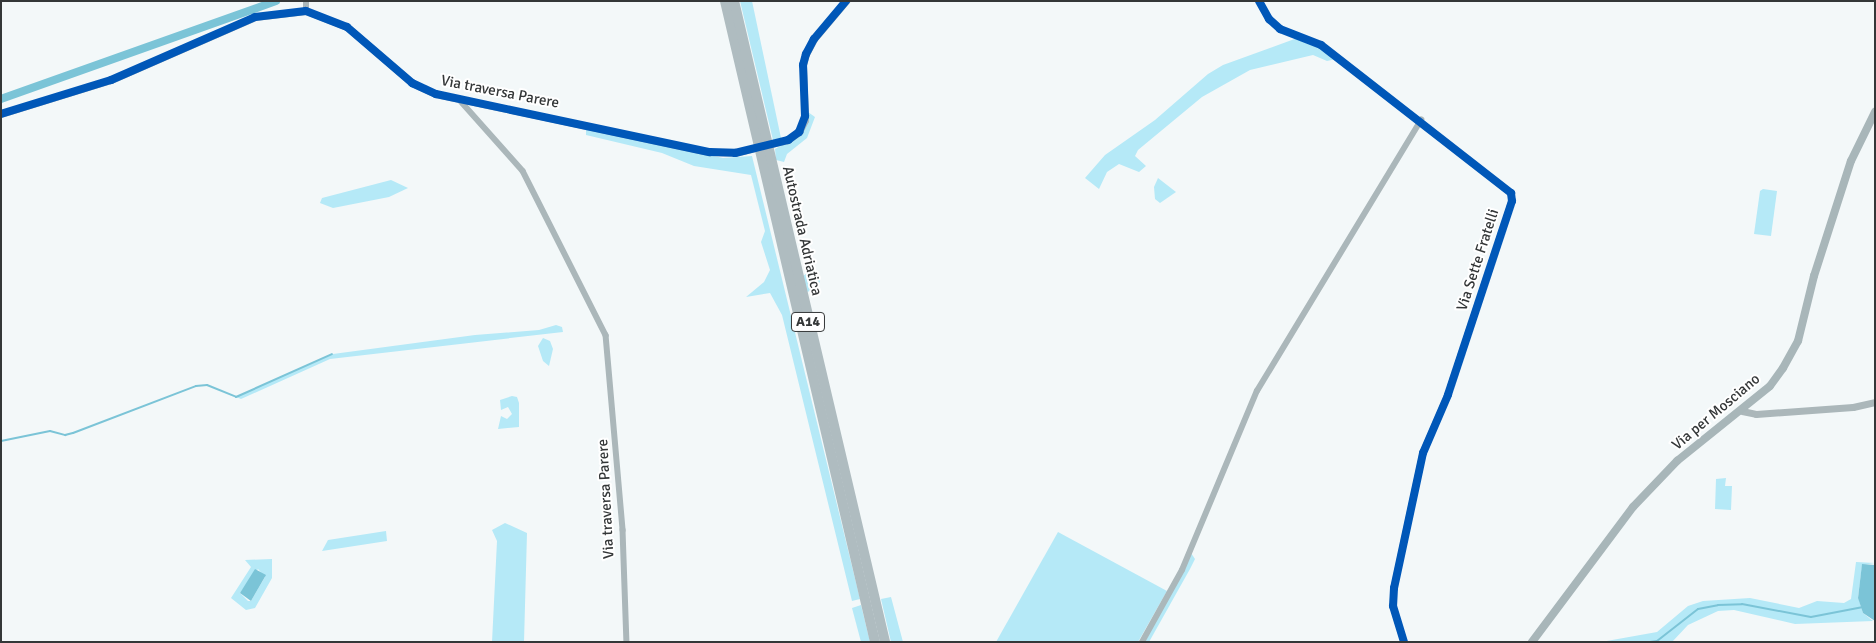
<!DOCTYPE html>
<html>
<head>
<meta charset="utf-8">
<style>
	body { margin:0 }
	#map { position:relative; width:1876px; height:643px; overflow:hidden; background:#f3f8f9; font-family:Signika,sans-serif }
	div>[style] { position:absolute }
	.green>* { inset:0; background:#b5e9f7 }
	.water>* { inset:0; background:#7bc4d7 }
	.stream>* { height:2px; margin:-1px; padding:0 1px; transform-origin:1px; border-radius:1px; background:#7bc4d7 }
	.canal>* { height:8px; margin:-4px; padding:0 4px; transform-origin:4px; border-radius:4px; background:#7bc4d7 }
	.minor>* { height:5.5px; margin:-2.75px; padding:0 2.75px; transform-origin:2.75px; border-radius:2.75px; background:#abb7ba }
	.tertiary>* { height:7px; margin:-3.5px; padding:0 3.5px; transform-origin:3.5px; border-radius:3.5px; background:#abb7ba }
	.secondary>* { height:8px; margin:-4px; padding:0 4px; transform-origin:4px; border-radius:4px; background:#a8b6b9 }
	.motorway>* { height:10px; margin:-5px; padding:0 5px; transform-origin:5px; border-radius:5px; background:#afbcc0 }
	.tertiary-bridge>* { height:7px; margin:-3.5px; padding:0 3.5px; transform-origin:3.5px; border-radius:3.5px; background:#abb7ba }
	.cycleway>* { height:8px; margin:-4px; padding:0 4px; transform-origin:4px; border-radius:4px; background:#0057b8 }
	span { translate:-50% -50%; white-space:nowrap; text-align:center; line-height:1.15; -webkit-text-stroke:4px #fff; paint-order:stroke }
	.shield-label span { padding:1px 4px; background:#fff; border:1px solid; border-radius:4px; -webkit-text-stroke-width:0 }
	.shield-label { font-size:14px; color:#343738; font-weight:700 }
	.street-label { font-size:15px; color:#343738 }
	.frame { position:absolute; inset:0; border:2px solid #343738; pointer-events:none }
</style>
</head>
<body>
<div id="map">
	<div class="green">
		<i style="clip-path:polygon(740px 1px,752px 1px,781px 138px,773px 140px)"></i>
		<i style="clip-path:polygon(1300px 37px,1320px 46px,1336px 59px,1327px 61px,1313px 55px,1250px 70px,1202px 97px,1138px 150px,1135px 156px,1146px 166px,1139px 172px,1119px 164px,1107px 172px,1099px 189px,1085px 178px,1105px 155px,1155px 120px,1208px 74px,1223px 65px)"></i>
		<i style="clip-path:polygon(808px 112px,815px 117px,807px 138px,787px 154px,784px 162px,776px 160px,775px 149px,801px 135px)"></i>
		<i style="clip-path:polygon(586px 128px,723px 158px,752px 156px,860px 599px,852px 601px,782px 315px,770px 293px,746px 297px,764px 282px,770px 270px,761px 242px,765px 231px,751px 175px,694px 166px,662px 153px,586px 135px)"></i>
		<i style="clip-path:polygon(1158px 178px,1176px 192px,1160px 203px,1155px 199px,1154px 187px)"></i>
		<i style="clip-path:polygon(391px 180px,408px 188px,389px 197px,333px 208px,320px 203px,322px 198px)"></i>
		<i style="clip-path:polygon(1763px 189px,1777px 191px,1771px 236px,1754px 234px,1760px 191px)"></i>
		<i style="clip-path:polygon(812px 270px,817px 271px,820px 281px,816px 290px,806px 292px,803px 276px)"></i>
		<i style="clip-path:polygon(556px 325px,562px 327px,563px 332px,330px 359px,241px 399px,236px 397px,333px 354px,475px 335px,539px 330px)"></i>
		<i style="clip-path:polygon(543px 338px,550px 341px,553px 349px,549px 366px,543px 361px,538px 346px)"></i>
		<i style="clip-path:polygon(512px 396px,517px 397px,519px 403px,519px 427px,498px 429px,501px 416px,507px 419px,512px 414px,508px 407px,501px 410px,500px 400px)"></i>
		<i style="clip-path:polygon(1726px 478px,1725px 486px,1732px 486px,1731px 510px,1715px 509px,1716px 479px)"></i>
		<i style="clip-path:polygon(505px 523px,527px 533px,524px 642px,492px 642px,497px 541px,492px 530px)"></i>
		<i style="clip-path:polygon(386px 531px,387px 541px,322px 551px,328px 540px)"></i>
		<i style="clip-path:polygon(1058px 532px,1167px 591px,1138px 642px,996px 642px)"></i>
		<i style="clip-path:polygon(1191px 553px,1195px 559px,1190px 569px,1149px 642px,1145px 642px)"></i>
		<i style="clip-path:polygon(evenodd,272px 559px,272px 578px,255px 608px,246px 610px,231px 598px,251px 567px,245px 560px,272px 559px,258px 569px,265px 577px,251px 601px,248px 601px,240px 593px,258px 569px)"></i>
		<i style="clip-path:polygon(1856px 562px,1875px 563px,1862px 565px,1858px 597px,1863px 613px,1873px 621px,1795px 624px,1734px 610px,1718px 611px,1688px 625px,1672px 642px,1601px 642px,1657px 632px,1688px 606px,1703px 601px,1750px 598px,1799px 608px,1817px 601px,1844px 603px,1851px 599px)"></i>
		<i style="clip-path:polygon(891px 597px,903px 642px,891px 642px,881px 599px)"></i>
		<i style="clip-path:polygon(861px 605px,862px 609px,870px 642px,861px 642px,852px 608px)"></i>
	</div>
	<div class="water">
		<i style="clip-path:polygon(1862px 564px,1875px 565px,1875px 621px,1863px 613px,1858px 598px)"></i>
		<i style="clip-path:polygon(255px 569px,266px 575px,251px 601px,240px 593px)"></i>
	</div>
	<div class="stream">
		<i style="left:1px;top:441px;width:50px;rotate:-11.5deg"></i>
		<i style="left:50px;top:431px;width:16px;rotate:15deg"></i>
		<i style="left:65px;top:435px;width:8px;rotate:-14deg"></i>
		<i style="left:73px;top:433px;width:132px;rotate:-20.9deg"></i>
		<i style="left:196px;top:386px;width:11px;rotate:-5deg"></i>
		<i style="left:207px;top:385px;width:31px;rotate:22deg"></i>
		<i style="left:236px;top:397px;width:105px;rotate:-24.1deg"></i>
		<i style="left:1623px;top:642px;width:16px"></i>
		<i style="left:1650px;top:642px;width:7px;rotate:-8deg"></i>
		<i style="left:1657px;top:641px;width:52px;rotate:-38deg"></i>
		<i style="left:1698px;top:609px;width:20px;rotate:-11deg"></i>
		<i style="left:1718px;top:605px;width:24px;rotate:-2deg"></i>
		<i style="left:1742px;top:604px;width:70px;rotate:10.7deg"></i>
		<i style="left:1811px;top:617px;width:53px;rotate:-10.9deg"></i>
	</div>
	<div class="canal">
		<i style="left:1px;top:99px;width:292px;rotate:-19.6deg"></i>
	</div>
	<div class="minor">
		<i style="left:1259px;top:1px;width:21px;rotate:61deg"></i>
		<i style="left:1269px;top:19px;width:15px;rotate:42deg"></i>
		<i style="left:1280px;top:29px;width:44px;rotate:21.3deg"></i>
		<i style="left:1321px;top:45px;width:241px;rotate:37.9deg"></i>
		<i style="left:1511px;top:193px;width:8px;rotate:83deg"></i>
		<i style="left:1512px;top:201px;width:204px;rotate:108.3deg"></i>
		<i style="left:1448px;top:395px;width:63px;rotate:113.3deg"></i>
		<i style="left:1423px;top:453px;width:138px;rotate:102.1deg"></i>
		<i style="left:1394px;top:588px;width:18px;rotate:93deg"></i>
		<i style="left:1393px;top:606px;width:38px;rotate:73deg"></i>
		<i style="left:306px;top:11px;width:10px;rotate:-90deg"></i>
		<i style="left:459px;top:99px;width:96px;rotate:48.4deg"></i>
		<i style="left:523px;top:171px;width:184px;rotate:63.2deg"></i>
		<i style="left:606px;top:335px;width:196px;rotate:85deg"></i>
		<i style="left:623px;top:530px;width:112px;rotate:88deg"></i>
		<i style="left:1142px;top:642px;width:82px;rotate:-60.9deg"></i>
		<i style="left:1182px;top:570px;width:194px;rotate:-67.3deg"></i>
		<i style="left:1257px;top:391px;width:317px;rotate:-58.8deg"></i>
	</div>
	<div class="tertiary">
		<i style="left:1px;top:114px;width:115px;rotate:-17.2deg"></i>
		<i style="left:111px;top:80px;width:157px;rotate:-23.6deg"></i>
		<i style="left:255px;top:17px;width:51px;rotate:-6.7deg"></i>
		<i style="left:306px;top:11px;width:44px;rotate:21.3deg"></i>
		<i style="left:347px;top:27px;width:86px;rotate:40.7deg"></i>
		<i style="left:412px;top:83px;width:26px;rotate:25deg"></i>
		<i style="left:436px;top:94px;width:280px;rotate:12deg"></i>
		<i style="left:710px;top:152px;width:25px;rotate:2deg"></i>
		<i style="left:788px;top:140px;width:14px;rotate:-36deg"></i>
		<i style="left:799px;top:132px;width:13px;rotate:-63deg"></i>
		<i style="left:805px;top:120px;width:55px;rotate:-92.1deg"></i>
		<i style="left:803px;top:65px;width:11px;rotate:-75deg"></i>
		<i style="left:806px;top:54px;width:17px;rotate:-62deg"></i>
		<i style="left:814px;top:39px;width:50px;rotate:-49.9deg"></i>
		<i style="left:1742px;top:411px;width:14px;rotate:12deg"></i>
		<i style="left:1756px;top:414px;width:97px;rotate:-4.1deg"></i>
		<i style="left:1853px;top:407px;width:23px;rotate:-13deg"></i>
	</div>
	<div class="secondary">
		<i style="left:1532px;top:642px;width:169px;rotate:-53.2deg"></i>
		<i style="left:1633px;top:507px;width:64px;rotate:-46.3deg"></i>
		<i style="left:1677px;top:461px;width:119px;rotate:-38.9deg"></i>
		<i style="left:1770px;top:386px;width:22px;rotate:-54deg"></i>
		<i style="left:1783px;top:368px;width:31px;rotate:-61deg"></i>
		<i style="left:1798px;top:341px;width:67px;rotate:-76.2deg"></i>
		<i style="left:1814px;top:276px;width:121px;rotate:-72.2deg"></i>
		<i style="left:1851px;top:161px;width:55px;rotate:-63.9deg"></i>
	</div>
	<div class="motorway">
		<i style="left:725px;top:1px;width:658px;rotate:76.83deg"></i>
		<i style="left:734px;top:1px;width:659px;rotate:76.74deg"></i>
	</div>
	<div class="tertiary-bridge">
		<i style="left:735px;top:153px;width:55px;rotate:-13.8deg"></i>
	</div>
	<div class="cycleway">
		<i style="left:1259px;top:1px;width:21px;rotate:61deg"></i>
		<i style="left:1269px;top:19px;width:15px;rotate:42deg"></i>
		<i style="left:1280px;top:29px;width:44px;rotate:21.3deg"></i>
		<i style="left:1321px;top:45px;width:241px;rotate:37.9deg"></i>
		<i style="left:1511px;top:193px;width:8px;rotate:83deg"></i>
		<i style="left:1512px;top:201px;width:204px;rotate:108.3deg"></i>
		<i style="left:1448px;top:395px;width:63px;rotate:113.3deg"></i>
		<i style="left:1423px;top:453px;width:138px;rotate:102.1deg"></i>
		<i style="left:1394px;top:588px;width:18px;rotate:93deg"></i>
		<i style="left:1393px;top:606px;width:38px;rotate:73deg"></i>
		<i style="left:1px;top:114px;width:115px;rotate:-17.2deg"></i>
		<i style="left:111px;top:80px;width:157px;rotate:-23.6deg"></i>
		<i style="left:255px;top:17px;width:51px;rotate:-6.7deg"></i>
		<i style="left:306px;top:11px;width:44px;rotate:21.3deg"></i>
		<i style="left:347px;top:27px;width:86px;rotate:40.7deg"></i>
		<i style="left:412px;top:83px;width:26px;rotate:25deg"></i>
		<i style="left:436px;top:94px;width:280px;rotate:12deg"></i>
		<i style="left:710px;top:152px;width:25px;rotate:2deg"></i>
		<i style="left:735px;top:153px;width:55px;rotate:-13.8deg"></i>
		<i style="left:788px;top:140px;width:14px;rotate:-36deg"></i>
		<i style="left:799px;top:132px;width:17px;rotate:-69deg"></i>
		<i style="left:805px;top:116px;width:51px;rotate:-92.2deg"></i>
		<i style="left:803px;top:65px;width:11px;rotate:-75deg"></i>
		<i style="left:806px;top:54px;width:17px;rotate:-62deg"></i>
		<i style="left:814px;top:39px;width:50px;rotate:-49.9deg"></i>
	</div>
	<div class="shield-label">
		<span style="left:808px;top:322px">A14</span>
	</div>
	<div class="street-label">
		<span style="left:500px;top:92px;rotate:11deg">Via traversa Parere</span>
		<span style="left:802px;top:231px;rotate:77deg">Autostrada Adriatica</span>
		<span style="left:1478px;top:260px;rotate:-72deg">Via Sette Fratelli</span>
		<span style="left:1716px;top:412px;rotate:-40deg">Via per Mosciano</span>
		<span style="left:606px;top:499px;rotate:-93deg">Via traversa Parere</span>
	</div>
	<div class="frame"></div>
</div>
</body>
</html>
